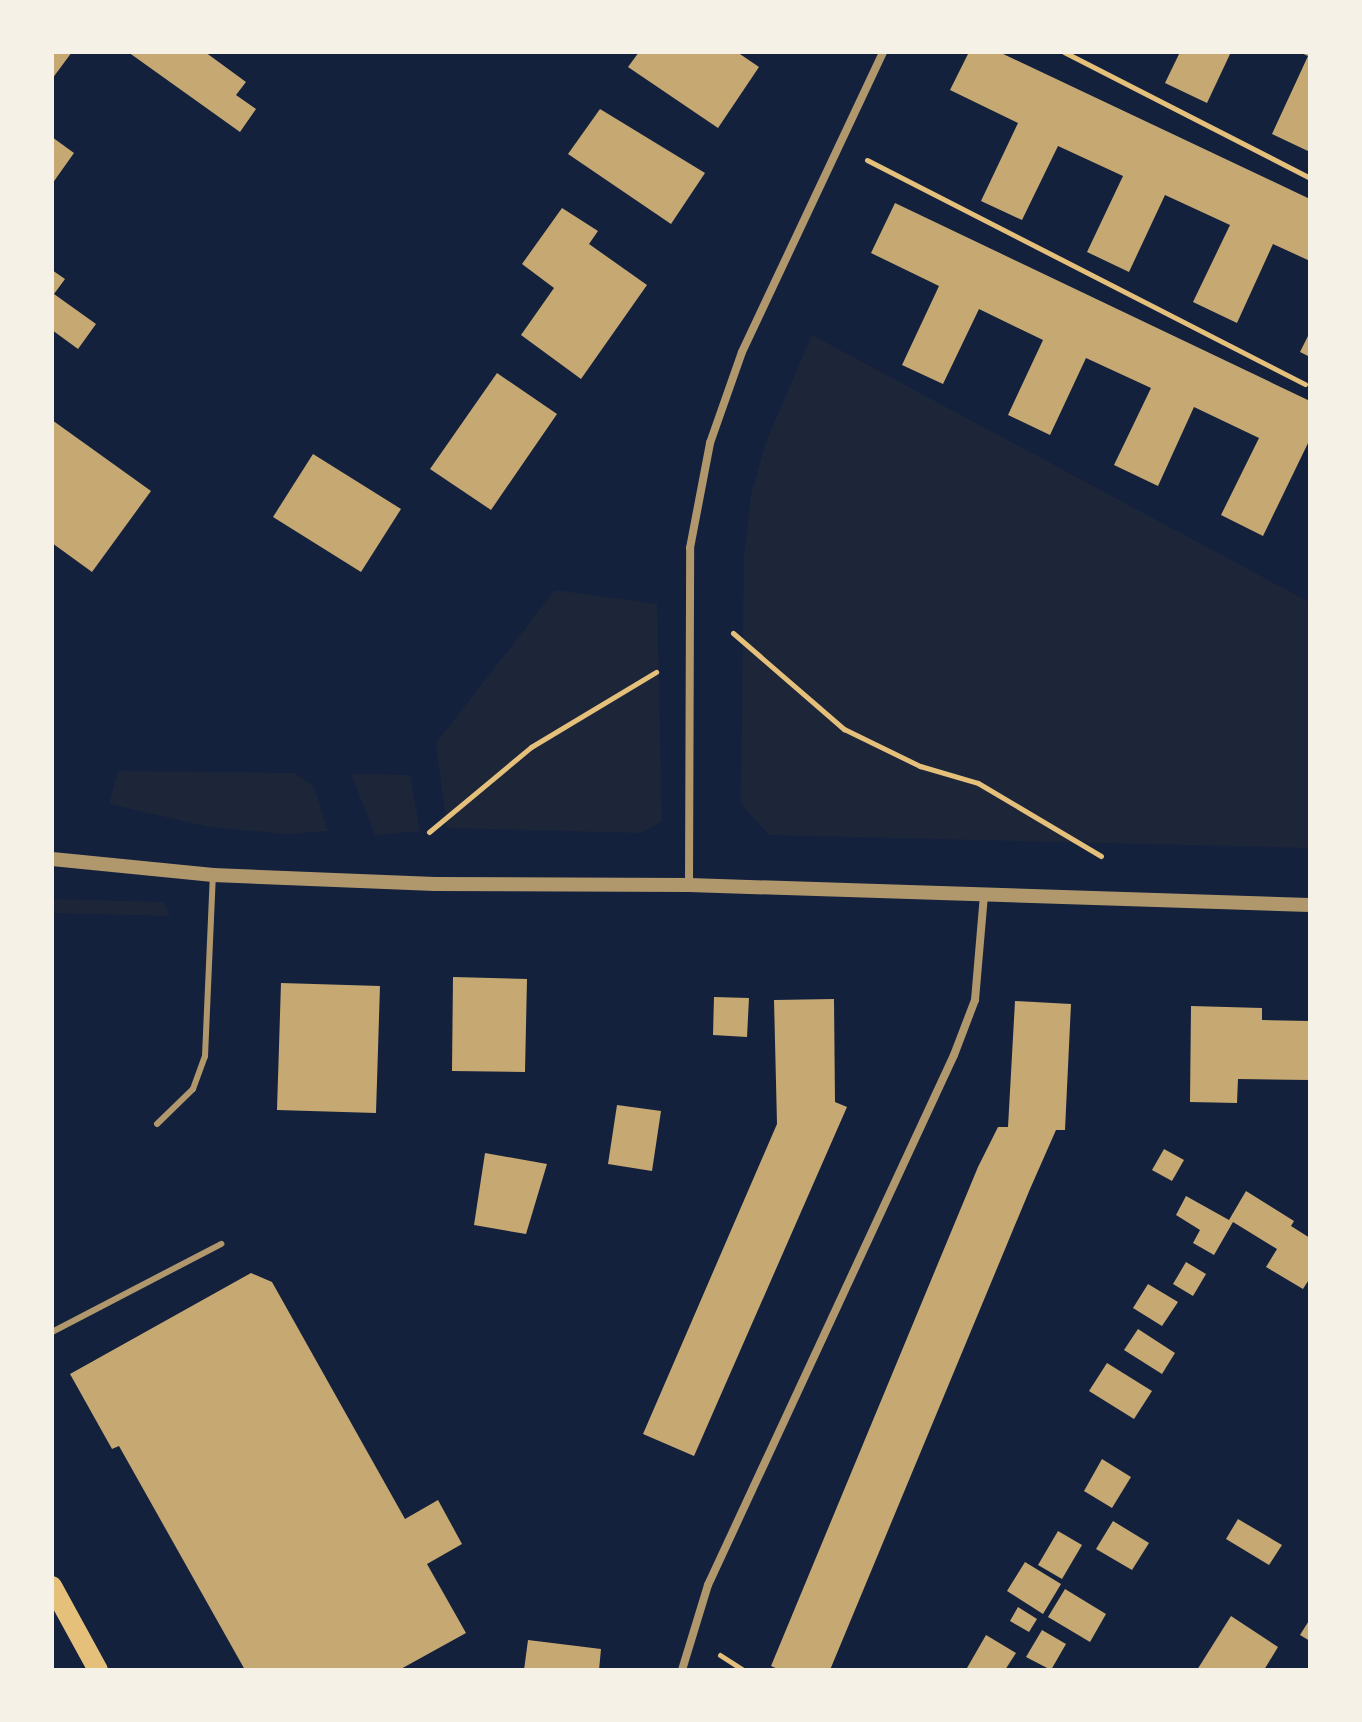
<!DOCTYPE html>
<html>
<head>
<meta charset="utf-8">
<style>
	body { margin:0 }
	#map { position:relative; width:1362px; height:1722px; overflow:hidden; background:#14213d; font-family:Signika,sans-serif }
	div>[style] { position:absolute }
	.green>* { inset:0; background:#1d2539 }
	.building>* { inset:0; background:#c6a872 }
	.path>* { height:5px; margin:-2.5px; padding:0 2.5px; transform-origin:2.5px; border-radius:2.5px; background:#e5c07b }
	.service>* { height:6px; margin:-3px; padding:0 3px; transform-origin:3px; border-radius:3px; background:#b1986c }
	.minor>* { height:8px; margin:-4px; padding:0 4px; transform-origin:4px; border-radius:4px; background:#b1986c }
	.tertiary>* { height:14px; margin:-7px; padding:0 7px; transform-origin:7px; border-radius:7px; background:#b1986c }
	.primary>* { height:20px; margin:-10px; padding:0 10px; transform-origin:10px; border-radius:10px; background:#e5c07b }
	span { translate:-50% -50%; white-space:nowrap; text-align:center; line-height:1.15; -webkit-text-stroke:6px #f6f1e7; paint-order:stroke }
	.frame { position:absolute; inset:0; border:54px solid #f6f1e7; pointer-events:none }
</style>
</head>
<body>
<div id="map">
	<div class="green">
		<i style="clip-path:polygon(812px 335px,1309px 602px,1310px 848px,769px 835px,741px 804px,744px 556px,751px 495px,766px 442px)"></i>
		<i style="clip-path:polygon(555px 590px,657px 604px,662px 821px,642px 833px,447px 828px,436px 743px)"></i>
		<i style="clip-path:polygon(118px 771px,295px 773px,314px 787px,328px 831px,286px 834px,209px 827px,109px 804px)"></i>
		<i style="clip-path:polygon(351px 774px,410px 775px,420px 831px,375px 835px)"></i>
		<i style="clip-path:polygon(52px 899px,163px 902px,170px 916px,52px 913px)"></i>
	</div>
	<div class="building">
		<i style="clip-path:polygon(52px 52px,72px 52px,52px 79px)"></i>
		<i style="clip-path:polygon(128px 52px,205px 52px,246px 82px,236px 95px,256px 109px,240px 132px)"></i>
		<i style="clip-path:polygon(639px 52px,737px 52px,759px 67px,718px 128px,628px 67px)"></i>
		<i style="clip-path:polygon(969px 52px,999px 52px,1310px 199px,1310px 261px,1273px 244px,1237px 323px,1193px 302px,1230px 225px,1165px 195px,1129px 272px,1087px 252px,1123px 176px,1058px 146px,1022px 220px,981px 201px,1018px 123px,950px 90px)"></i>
		<i style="clip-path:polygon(1180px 52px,1231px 52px,1207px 103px,1165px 83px)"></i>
		<i style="clip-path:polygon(1299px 52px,1310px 52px,1310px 152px,1272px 134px,1308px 56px)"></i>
		<i style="clip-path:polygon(600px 109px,705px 173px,671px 224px,568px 154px)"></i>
		<i style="clip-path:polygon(52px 137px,74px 153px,52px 184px)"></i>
		<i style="clip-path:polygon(895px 203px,1310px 401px,1310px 439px,1263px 536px,1221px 515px,1259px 438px,1194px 407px,1158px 486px,1114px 465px,1151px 388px,1086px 358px,1050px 435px,1008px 415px,1043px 340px,979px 309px,943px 384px,902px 365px,939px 286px,871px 253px)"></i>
		<i style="clip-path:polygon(562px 208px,598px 231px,589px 244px,647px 285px,581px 379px,521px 335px,554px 288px,522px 264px)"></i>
		<i style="clip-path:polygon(52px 270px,65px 279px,54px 294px,96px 324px,78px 349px,52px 330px)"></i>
		<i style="clip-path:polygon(1310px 332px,1310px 357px,1300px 352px)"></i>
		<i style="clip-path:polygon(497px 373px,557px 414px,491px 510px,430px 469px)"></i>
		<i style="clip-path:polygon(52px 420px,151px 491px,92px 572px,52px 543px)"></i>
		<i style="clip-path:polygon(313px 454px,401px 509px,361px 572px,273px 517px)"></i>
		<i style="clip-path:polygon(453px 977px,527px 979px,525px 1072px,452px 1071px)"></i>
		<i style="clip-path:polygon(281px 983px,380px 986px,376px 1113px,277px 1110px)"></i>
		<i style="clip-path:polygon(714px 997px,749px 998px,747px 1037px,713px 1035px)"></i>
		<i style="clip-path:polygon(834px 999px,835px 1102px,847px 1107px,694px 1456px,643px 1434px,777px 1124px,774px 1000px)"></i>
		<i style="clip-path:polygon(1015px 1001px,1071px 1004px,1065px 1130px,1056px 1130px,1030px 1189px,830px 1670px,780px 1670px,771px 1666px,978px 1167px,998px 1127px,1008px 1127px)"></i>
		<i style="clip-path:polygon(1191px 1006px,1262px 1008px,1262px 1020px,1310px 1021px,1310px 1080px,1238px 1079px,1237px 1103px,1190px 1102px)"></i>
		<i style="clip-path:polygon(617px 1105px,661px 1111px,652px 1171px,608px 1164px)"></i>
		<i style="clip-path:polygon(1164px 1149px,1184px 1160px,1172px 1181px,1152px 1170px)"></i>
		<i style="clip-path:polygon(485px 1153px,547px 1164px,526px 1234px,474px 1225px)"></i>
		<i style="clip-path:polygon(1246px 1191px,1294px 1221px,1291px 1226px,1310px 1238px,1310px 1278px,1303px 1289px,1266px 1267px,1277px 1249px,1233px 1222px,1214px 1255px,1193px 1243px,1200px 1230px,1176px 1215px,1186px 1196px,1229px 1220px)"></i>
		<i style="clip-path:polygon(1186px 1262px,1206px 1274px,1193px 1296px,1173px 1284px)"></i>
		<i style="clip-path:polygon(251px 1273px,272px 1282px,405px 1519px,438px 1500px,462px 1544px,427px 1564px,466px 1633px,399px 1670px,245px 1670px,119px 1446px,112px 1449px,70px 1374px)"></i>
		<i style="clip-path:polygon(1148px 1284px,1178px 1302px,1162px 1326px,1133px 1308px)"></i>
		<i style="clip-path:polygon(1138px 1329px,1175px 1353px,1162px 1374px,1124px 1350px)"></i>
		<i style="clip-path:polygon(1107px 1363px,1152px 1391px,1134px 1419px,1089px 1391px)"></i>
		<i style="clip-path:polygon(1102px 1459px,1131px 1477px,1112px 1508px,1084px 1491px)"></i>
		<i style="clip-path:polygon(1238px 1519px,1282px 1545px,1269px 1565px,1226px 1539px)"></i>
		<i style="clip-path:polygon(1113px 1521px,1149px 1543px,1132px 1570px,1096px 1549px)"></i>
		<i style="clip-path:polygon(1058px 1531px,1082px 1545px,1062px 1579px,1038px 1565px)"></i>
		<i style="clip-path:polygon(1025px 1562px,1061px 1584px,1043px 1614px,1007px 1591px)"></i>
		<i style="clip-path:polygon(1065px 1589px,1106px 1614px,1090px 1642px,1048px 1617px)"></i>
		<i style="clip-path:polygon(1018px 1607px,1037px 1619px,1029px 1632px,1010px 1621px)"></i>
		<i style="clip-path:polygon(1231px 1616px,1278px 1647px,1264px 1670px,1197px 1670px)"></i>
		<i style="clip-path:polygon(1310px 1619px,1310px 1641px,1300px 1635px)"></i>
		<i style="clip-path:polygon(1042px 1630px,1066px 1644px,1051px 1670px,1026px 1657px)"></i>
		<i style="clip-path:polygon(986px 1635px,1016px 1653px,1005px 1670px,967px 1668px)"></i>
		<i style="clip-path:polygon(528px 1640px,601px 1649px,599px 1670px,524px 1670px)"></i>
	</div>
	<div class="path">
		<i style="left:1064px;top:52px;width:276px;rotate:27.1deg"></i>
		<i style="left:867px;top:160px;width:492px;rotate:27.1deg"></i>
		<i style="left:733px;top:633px;width:147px;rotate:40.9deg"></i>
		<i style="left:844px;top:729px;width:85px;rotate:26deg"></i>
		<i style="left:920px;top:766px;width:60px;rotate:16.3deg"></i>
		<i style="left:978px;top:783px;width:143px;rotate:30.7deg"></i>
		<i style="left:429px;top:832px;width:133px;rotate:-39.8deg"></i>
		<i style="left:531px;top:747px;width:146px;rotate:-31deg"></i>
		<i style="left:720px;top:1655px;width:27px;rotate:33deg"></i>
	</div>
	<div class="service">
		<i style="left:157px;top:1124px;width:50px;rotate:-44.2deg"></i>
		<i style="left:193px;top:1089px;width:35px;rotate:-70deg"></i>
		<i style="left:205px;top:1056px;width:181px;rotate:-87.5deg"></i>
		<i style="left:52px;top:1332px;width:191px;rotate:-27.5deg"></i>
	</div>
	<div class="minor">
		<i style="left:689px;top:885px;width:337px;rotate:-89.8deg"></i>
		<i style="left:690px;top:548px;width:107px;rotate:-79.2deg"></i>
		<i style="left:710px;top:443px;width:96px;rotate:-70.6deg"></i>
		<i style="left:742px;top:352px;width:331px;rotate:-64.8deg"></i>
		<i style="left:682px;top:1670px;width:89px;rotate:-73deg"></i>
		<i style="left:708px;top:1585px;width:584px;rotate:-65.1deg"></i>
		<i style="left:954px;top:1055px;width:59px;rotate:-69.1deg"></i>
		<i style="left:975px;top:1000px;width:104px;rotate:-85.1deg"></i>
	</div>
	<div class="tertiary">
		<i style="left:52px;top:859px;width:162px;rotate:5.7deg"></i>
		<i style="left:213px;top:875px;width:222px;rotate:2.3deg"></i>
		<i style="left:435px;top:884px;width:254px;rotate:0.2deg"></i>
		<i style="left:689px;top:885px;width:621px;rotate:1.84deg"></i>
	</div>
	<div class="primary">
		<i style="left:52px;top:1586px;width:96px;rotate:61.3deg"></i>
	</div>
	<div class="frame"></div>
</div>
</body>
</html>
